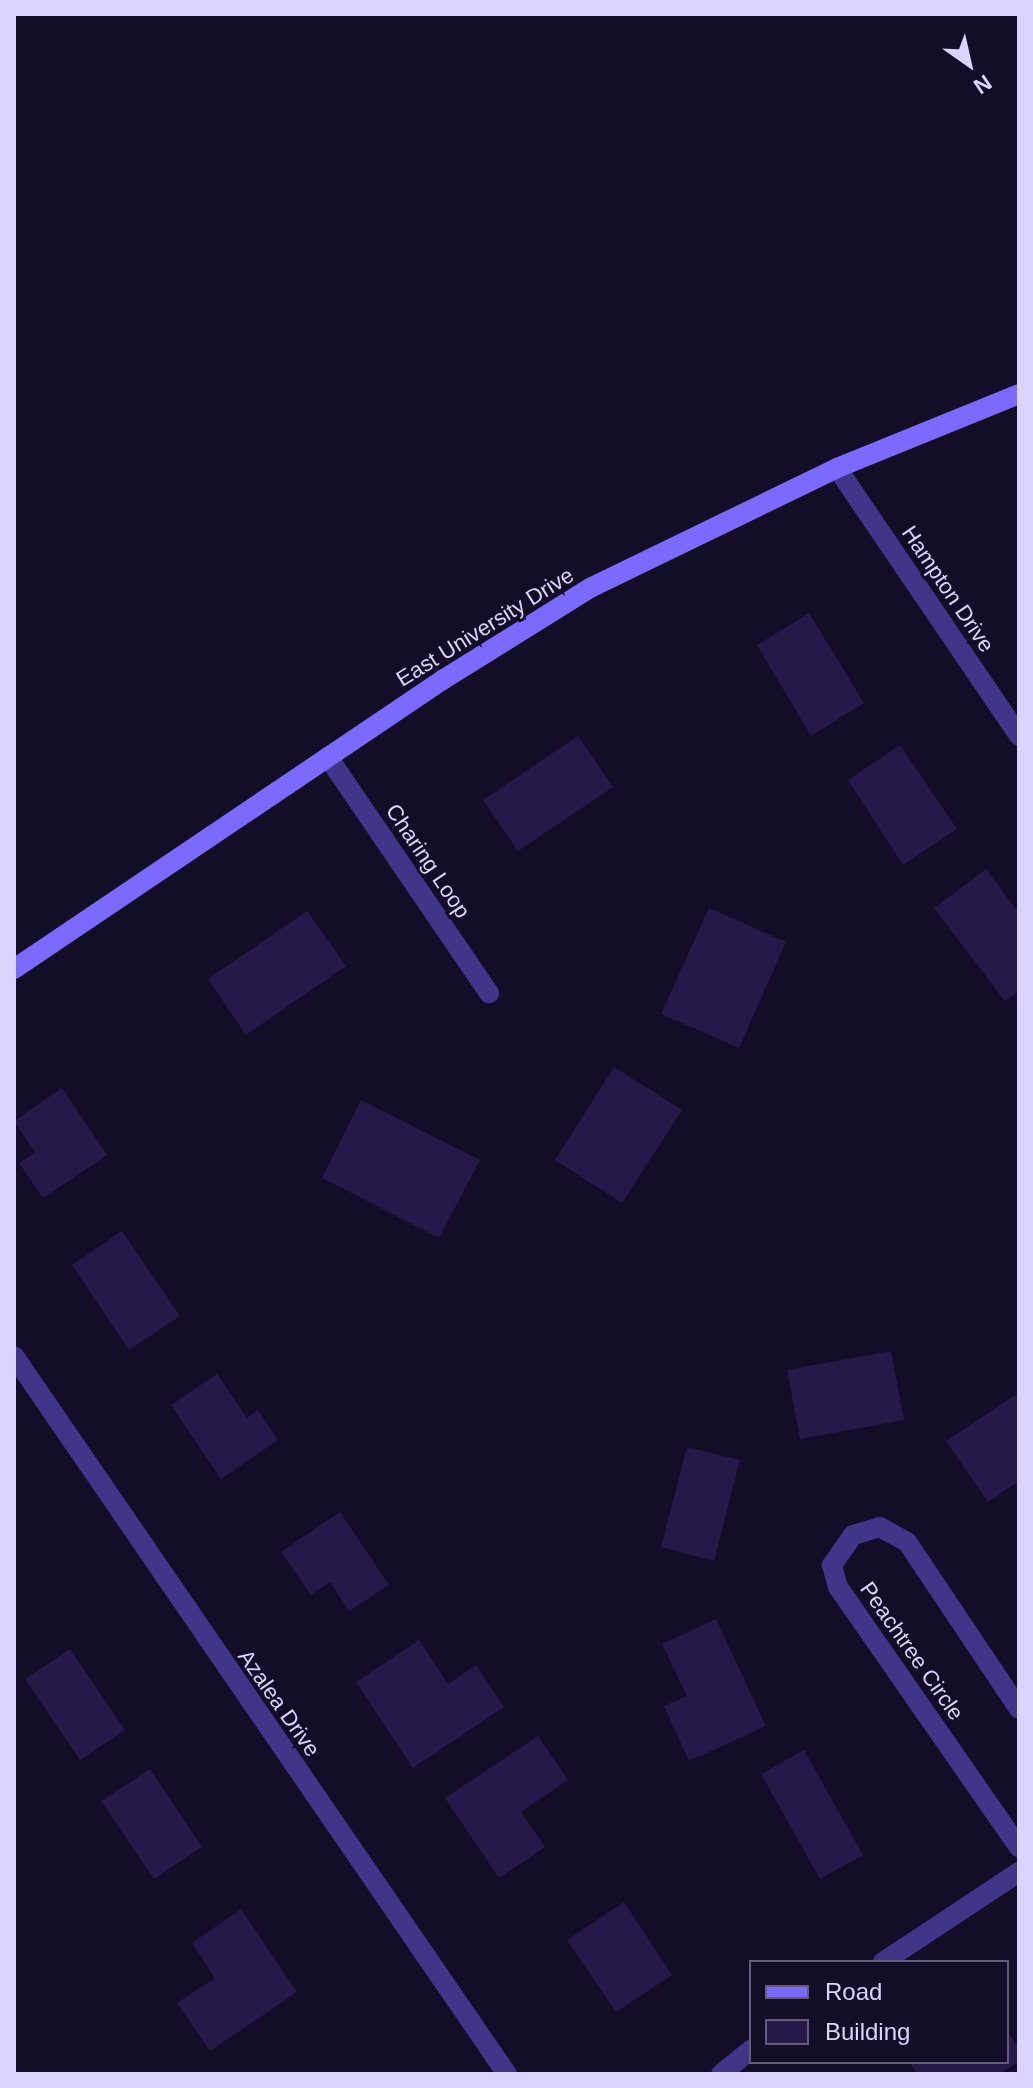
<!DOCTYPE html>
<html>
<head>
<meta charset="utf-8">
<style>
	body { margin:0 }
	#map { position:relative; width:1033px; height:2088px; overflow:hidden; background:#140d27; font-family:Arial,sans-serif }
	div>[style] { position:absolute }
	.building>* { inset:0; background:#261849 }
	.minor>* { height:20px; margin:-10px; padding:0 10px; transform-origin:10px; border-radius:10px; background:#403589 }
	.secondary>* { height:20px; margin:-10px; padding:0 10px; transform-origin:10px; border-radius:10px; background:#7c6aff }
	span { translate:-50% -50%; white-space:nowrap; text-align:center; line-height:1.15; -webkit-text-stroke:6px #140d27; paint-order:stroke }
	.street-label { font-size:22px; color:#dcd3ff }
	.frame { position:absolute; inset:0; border:16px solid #dcd3ff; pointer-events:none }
	.legend { position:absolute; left:749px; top:1960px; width:260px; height:104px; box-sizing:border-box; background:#140d27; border:2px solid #645c7d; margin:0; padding:10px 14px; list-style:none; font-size:24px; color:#dcd3ff }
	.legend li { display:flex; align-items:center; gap:16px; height:40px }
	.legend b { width:40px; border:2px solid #645c7d }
	.north { position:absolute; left:929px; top:24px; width:80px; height:80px; -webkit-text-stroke:6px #140d27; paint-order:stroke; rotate:146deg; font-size:22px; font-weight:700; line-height:32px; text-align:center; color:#dcd3ff }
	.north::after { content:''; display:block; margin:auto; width:28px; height:36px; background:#dcd3ff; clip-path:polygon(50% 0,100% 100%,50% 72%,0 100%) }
</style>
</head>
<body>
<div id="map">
	<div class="building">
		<i style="clip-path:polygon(809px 613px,864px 703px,811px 736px,757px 645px)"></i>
		<i style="clip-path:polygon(578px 736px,613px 787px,518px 851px,483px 800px)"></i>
		<i style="clip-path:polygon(900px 745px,957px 829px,903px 865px,848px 780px)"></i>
		<i style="clip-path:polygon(986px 869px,1019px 913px,1019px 991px,1005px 1001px,934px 908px)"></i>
		<i style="clip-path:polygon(709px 908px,786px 942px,739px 1048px,661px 1014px)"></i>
		<i style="clip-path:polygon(307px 911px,346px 966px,246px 1035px,208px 979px)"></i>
		<i style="clip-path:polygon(614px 1067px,682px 1110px,622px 1203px,555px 1160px)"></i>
		<i style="clip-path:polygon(62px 1088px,107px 1155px,43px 1198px,19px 1163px,35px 1152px,14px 1121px)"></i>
		<i style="clip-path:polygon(361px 1100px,480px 1160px,439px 1238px,322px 1178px)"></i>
		<i style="clip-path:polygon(122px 1231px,180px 1316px,129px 1350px,72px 1265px)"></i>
		<i style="clip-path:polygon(891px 1351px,904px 1420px,800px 1439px,787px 1370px)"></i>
		<i style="clip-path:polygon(217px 1374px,247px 1418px,258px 1410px,278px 1440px,221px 1479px,171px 1405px)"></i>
		<i style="clip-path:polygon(1015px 1395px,1019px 1401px,1019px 1481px,988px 1502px,946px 1441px)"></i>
		<i style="clip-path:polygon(687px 1447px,740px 1460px,714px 1561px,661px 1547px)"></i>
		<i style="clip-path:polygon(340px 1512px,389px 1585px,349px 1611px,330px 1582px,311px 1595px,281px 1552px)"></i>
		<i style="clip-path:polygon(716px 1619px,766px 1726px,689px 1761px,664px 1706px,687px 1696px,662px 1644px)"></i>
		<i style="clip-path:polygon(419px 1640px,448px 1684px,476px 1665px,504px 1707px,413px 1768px,356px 1682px)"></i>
		<i style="clip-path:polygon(70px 1649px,125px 1730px,80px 1760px,25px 1679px)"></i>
		<i style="clip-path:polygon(538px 1736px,568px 1780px,521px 1812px,545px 1847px,499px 1878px,445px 1798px)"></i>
		<i style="clip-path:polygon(804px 1750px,863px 1855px,820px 1879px,761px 1774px)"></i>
		<i style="clip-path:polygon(150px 1769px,202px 1847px,154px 1879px,101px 1801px)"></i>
		<i style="clip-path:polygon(624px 1902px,672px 1975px,616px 2012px,567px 1940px)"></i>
		<i style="clip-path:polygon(241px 1909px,297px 1992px,210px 2051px,177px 2003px,215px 1978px,192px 1943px)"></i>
		<i style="clip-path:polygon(1007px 2030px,1019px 2048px,1019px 2061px,1000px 2074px,917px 2074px,911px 2064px,1007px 2062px)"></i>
	</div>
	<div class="minor">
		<i style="left:837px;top:468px;width:324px;rotate:55.8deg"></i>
		<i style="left:328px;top:757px;width:286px;rotate:55.7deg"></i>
		<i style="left:14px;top:1356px;width:871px;rotate:55.53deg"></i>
		<i style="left:1019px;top:1709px;width:201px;rotate:-123.8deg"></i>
		<i style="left:907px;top:1542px;width:31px;rotate:-151deg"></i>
		<i style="left:880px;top:1527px;width:28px;rotate:163deg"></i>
		<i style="left:853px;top:1535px;width:37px;rotate:125deg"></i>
		<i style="left:832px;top:1565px;width:23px;rotate:75deg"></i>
		<i style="left:838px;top:1587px;width:317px;rotate:55.2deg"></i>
		<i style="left:883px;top:1962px;width:163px;rotate:-33.5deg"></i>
		<i style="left:721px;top:2074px;width:38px;rotate:-39deg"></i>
	</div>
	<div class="secondary">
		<i style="left:14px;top:969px;width:519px;rotate:-34deg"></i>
		<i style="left:444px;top:679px;width:172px;rotate:-31.9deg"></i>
		<i style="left:590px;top:588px;width:275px;rotate:-25.9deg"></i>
		<i style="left:837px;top:468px;width:196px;rotate:-22.1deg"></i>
	</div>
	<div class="street-label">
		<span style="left:948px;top:589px;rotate:56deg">Hampton Drive</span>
		<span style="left:485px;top:627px;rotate:-32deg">East University Drive</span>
		<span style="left:428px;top:861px;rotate:56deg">Charing Loop</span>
		<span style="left:912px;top:1651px;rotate:55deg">Peachtree Circle</span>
		<span style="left:279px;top:1703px;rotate:55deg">Azalea Drive</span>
	</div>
	<div class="frame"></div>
	<ul class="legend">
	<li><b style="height:10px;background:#7c6aff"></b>Road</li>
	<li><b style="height:22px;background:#261849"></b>Building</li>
	</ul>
	<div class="north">N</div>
</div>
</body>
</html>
